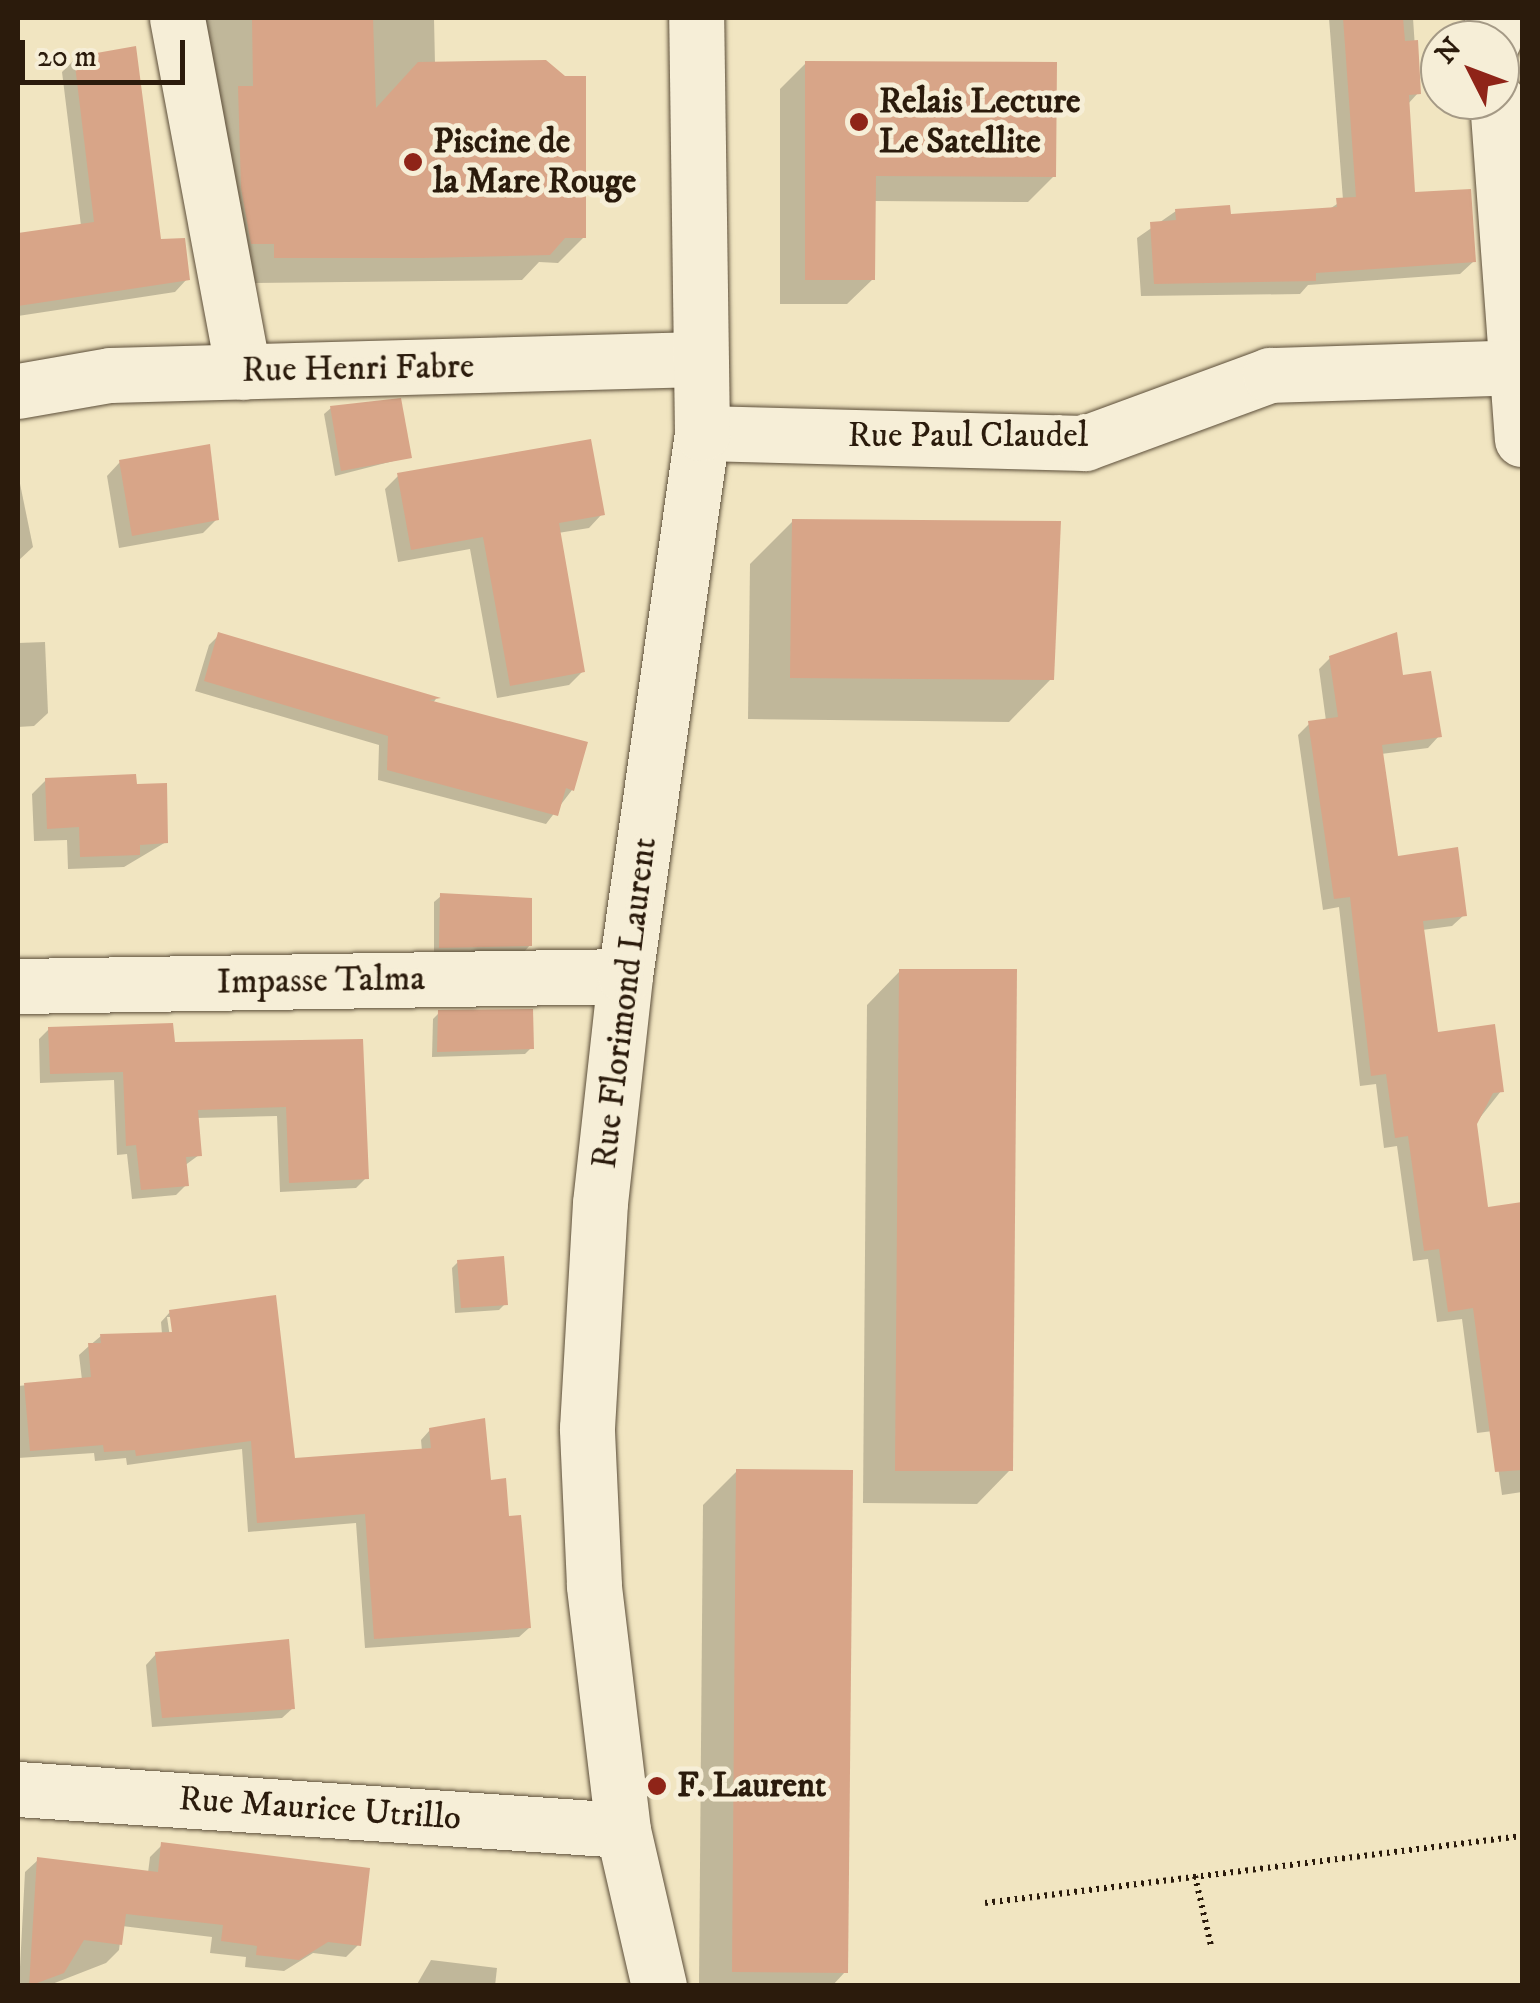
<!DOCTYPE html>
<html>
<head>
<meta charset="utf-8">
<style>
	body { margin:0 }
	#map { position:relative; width:1540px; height:2003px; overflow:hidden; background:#f1e5c1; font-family:"IM FELL DW Pica",serif }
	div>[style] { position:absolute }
	.shadow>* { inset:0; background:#0003 }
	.building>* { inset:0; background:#d8a588 }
	.path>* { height:6px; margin-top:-3px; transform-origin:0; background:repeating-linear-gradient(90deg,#2b1b0c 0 2.5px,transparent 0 7.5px) }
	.roads { filter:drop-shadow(0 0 2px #5c4e39) drop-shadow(0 0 2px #5c4e39) }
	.minor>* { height:55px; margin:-27.5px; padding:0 27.5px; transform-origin:27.5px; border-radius:27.5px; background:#f6eed7 }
	.dots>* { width:28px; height:28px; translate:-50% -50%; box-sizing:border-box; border:5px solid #f6eed7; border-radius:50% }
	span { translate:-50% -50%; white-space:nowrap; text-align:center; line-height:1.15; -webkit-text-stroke:10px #f6eed7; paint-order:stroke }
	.poi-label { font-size:35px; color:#2b1b0c; font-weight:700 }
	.left { translate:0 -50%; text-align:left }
	.street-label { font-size:35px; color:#2b1b0c }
	.frame { position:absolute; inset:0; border:20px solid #2b1b0c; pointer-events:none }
	.north { position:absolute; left:1420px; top:20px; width:100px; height:100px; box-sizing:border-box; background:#f6eed7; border:2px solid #a59a86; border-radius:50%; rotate:312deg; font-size:28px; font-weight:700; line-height:40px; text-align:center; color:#2b1b0c }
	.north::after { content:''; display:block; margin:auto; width:35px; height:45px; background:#8f2418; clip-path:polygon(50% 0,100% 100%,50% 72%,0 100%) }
	.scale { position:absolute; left:20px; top:40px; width:165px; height:45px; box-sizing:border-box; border:5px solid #2b1b0c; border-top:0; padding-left:12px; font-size:30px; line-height:35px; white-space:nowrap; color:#2b1b0c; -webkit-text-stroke:8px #f6eed7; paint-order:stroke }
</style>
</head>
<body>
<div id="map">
	<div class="shadow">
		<i style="clip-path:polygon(187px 18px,434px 18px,435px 64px,564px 79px,584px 237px,558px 263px,539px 262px,522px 280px,250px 283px)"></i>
		<i style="clip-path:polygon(1329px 18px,1413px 18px,1418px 93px,1407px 105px,1413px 195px,1474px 261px,1460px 274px,1308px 285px,1300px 294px,1141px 296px,1137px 238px,1176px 211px,1228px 217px,1328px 210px,1343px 200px)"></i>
		<i style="clip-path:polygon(75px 59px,159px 241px,187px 279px,175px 292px,18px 316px,18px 236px,81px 226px,62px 72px)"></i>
		<i style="clip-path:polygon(806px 63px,1054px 176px,1028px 202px,874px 201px,873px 279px,847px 304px,780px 304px,780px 89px)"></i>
		<i style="clip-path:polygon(331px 408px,409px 457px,335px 476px,324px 414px)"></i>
		<i style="clip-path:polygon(120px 462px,217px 519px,203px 533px,119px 548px,107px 476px)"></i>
		<i style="clip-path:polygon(18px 474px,33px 547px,18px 561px)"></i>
		<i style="clip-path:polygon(399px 475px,602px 514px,589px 528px,558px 533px,583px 671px,569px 685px,497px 698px,470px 549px,398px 562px,385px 489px)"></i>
		<i style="clip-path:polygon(793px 521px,1059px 524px,1051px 679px,1009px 722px,748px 719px,750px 564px)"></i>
		<i style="clip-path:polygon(219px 635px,436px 699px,432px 704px,572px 790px,546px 824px,378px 780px,379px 745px,195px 691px,209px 645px)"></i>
		<i style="clip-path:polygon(45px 642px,48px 713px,34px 726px,18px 727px,18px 643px)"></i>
		<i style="clip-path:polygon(1330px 658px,1401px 678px,1439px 736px,1428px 748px,1381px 754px,1396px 859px,1464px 915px,1452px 926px,1422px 930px,1435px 1035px,1501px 1091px,1475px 1124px,1486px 1210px,1522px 1204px,1522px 1492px,1502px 1495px,1493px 1431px,1477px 1433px,1462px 1319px,1437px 1322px,1428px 1259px,1413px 1261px,1397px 1146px,1384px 1148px,1376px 1084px,1360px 1086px,1339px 907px,1323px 910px,1298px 735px,1310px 723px,1326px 721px,1319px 669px)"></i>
		<i style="clip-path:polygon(46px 780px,135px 787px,166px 842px,124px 867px,68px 869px,67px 840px,34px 841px,32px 794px)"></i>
		<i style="clip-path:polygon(441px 896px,530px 945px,524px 952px,434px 953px,434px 902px)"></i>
		<i style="clip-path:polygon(900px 971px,1010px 1470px,977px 1504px,863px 1503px,867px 1005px)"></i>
		<i style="clip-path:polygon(439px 1013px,531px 1048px,525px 1054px,432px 1057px,433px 1019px)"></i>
		<i style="clip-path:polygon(49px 1029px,173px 1045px,360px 1042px,366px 1178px,356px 1188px,280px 1192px,277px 1116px,196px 1118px,199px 1155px,184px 1166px,186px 1185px,176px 1195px,132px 1199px,127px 1154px,117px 1155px,114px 1080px,40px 1083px,39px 1039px)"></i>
		<i style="clip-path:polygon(458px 1262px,505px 1304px,499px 1310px,455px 1313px,452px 1268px)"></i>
		<i style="clip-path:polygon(evenodd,170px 1312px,293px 1461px,422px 1451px,421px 1440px,430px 1430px,489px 1482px,507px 1519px,529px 1628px,519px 1637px,365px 1648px,356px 1523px,248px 1532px,242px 1449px,127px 1465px,126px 1458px,95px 1461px,94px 1453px,18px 1458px,18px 1386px,82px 1380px,79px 1355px,89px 1346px,101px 1336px,162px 1334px,161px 1322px,170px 1312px,167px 1317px,172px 1317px,176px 1344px,171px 1344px,167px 1317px)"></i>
		<i style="clip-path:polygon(737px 1471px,845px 1972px,832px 1986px,699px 1986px,703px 1505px)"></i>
		<i style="clip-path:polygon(156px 1654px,293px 1708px,282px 1718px,152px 1727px,146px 1665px)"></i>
		<i style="clip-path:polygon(162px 1845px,358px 1945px,346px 1957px,313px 1953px,284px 1971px,245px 1967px,246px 1957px,210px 1953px,212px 1937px,122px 1926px,119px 1950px,106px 1963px,47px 1986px,19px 1986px,25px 1872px,38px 1860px,148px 1873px,150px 1857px)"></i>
		<i style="clip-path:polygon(431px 1960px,497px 1968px,495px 1986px,416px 1986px)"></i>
	</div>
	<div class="building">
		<i style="clip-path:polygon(252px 18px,373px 18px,376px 108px,418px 62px,546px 60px,565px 76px,586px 76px,586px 238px,565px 238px,550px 255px,422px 258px,274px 258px,274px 244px,251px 244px,241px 188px,238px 86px,253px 86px)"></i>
		<i style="clip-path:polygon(1343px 18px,1403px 18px,1405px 41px,1418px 40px,1421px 94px,1409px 95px,1415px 192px,1471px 189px,1476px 262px,1316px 273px,1316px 281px,1154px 284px,1150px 222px,1176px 220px,1175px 209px,1230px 205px,1231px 214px,1337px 207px,1336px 198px,1356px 197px)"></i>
		<i style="clip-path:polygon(136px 46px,161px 239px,185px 238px,190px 280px,18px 306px,18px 233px,94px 222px,74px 57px)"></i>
		<i style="clip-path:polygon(805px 61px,1057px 62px,1056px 177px,876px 176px,875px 280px,805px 280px)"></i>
		<i style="clip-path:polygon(401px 398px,412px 458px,341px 471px,330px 406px)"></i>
		<i style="clip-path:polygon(591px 439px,605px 515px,559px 523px,585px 672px,510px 686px,483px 537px,411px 550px,397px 473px)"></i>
		<i style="clip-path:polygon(210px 444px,219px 520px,132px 536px,119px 460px)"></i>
		<i style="clip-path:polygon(792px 519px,1061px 521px,1054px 680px,790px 678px)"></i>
		<i style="clip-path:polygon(218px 632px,441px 698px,429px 700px,588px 742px,574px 791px,566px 788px,558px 816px,387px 770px,388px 736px,204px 681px)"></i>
		<i style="clip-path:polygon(1397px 632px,1403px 675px,1431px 671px,1442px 737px,1382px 745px,1398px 856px,1458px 847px,1467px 916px,1423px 921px,1438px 1032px,1495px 1024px,1504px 1092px,1493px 1093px,1477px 1124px,1488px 1207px,1522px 1202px,1522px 1470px,1495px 1472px,1473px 1308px,1448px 1312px,1439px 1249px,1424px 1251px,1408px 1136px,1395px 1138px,1386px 1074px,1371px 1076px,1350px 897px,1334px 899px,1308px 721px,1338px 717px,1329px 656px)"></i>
		<i style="clip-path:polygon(136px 774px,137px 784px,167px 783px,168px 843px,140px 845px,140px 855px,80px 857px,79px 827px,47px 829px,45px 778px)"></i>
		<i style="clip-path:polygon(440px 893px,532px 898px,532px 946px,439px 948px)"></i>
		<i style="clip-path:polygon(899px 969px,1017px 969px,1013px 1471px,895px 1471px)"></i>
		<i style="clip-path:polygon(533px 1009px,534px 1049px,437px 1052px,438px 1010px)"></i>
		<i style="clip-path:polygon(173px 1023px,175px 1042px,363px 1039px,369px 1179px,289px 1183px,286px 1107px,198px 1110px,202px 1156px,186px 1157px,189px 1186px,141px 1190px,136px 1145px,126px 1146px,123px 1072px,50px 1074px,48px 1027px)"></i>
		<i style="clip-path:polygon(504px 1256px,508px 1305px,461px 1308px,457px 1260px)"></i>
		<i style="clip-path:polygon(276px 1295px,295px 1458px,431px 1448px,429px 1428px,485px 1418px,491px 1480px,506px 1478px,509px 1516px,521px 1515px,531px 1628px,374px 1639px,365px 1514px,257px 1523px,251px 1441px,136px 1456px,135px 1450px,104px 1452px,103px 1445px,30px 1451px,24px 1383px,91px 1377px,88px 1343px,101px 1343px,100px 1334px,172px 1332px,169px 1310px)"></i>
		<i style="clip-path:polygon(736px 1469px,853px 1470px,848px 1973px,732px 1972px)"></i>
		<i style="clip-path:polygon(289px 1639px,295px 1709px,162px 1718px,155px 1652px)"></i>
		<i style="clip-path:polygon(161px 1842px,370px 1868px,361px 1946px,328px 1942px,299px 1960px,256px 1955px,257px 1946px,221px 1941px,223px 1925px,126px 1914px,122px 1945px,84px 1940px,64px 1973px,29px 1986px,37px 1857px,158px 1872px)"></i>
	</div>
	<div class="path">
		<i style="left:1195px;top:1876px;width:72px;rotate:77.1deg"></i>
		<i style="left:985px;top:1903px;width:541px;rotate:-7.11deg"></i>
	</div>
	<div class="roads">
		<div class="minor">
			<i style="left:177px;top:18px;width:360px;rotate:79.4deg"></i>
			<i style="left:1492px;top:18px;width:22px;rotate:87deg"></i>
			<i style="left:1497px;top:100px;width:340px;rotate:85.8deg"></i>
			<i style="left:18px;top:391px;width:93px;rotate:-9.9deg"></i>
			<i style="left:110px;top:375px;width:590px;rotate:-1.55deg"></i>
			<i style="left:702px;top:433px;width:383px;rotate:1.5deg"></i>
			<i style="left:1085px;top:443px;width:197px;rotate:-20.2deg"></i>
			<i style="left:1270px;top:375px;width:252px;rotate:-1.8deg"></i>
			<i style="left:18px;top:986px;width:607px;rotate:-0.94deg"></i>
			<i style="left:18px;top:1789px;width:606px;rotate:3.88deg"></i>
			<i style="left:659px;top:1986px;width:160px;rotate:-103deg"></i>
			<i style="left:623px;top:1830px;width:247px;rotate:-96.8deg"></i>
			<i style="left:594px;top:1585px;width:157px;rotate:-92.6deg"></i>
			<i style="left:587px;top:1428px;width:225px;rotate:-86.7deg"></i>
			<i style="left:600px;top:1203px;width:228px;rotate:-83.7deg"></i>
			<i style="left:625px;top:976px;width:548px;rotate:-81.93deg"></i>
			<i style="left:702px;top:433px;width:415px;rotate:-90.8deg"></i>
		</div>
	</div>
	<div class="dots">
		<i style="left:859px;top:122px;background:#8f2418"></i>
		<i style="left:413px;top:162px;background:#8f2418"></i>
		<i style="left:657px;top:1786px;background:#8f2418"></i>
	</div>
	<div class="poi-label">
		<span class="left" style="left:879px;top:122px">Relais Lecture<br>Le Satellite</span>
		<span class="left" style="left:433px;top:162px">Piscine de<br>la Mare Rouge</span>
		<span class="left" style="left:677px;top:1786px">F. Laurent</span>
	</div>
	<div class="street-label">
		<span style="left:358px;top:369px;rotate:-1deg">Rue Henri Fabre</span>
		<span style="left:968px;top:436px">Rue Paul Claudel</span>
		<span style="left:321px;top:981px;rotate:-1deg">Impasse Talma</span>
		<span style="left:625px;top:1003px;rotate:-83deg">Rue Florimond Laurent</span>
		<span style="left:320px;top:1809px;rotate:4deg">Rue Maurice Utrillo</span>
	</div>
	<div class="frame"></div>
	<div class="north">N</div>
	<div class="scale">20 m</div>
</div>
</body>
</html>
